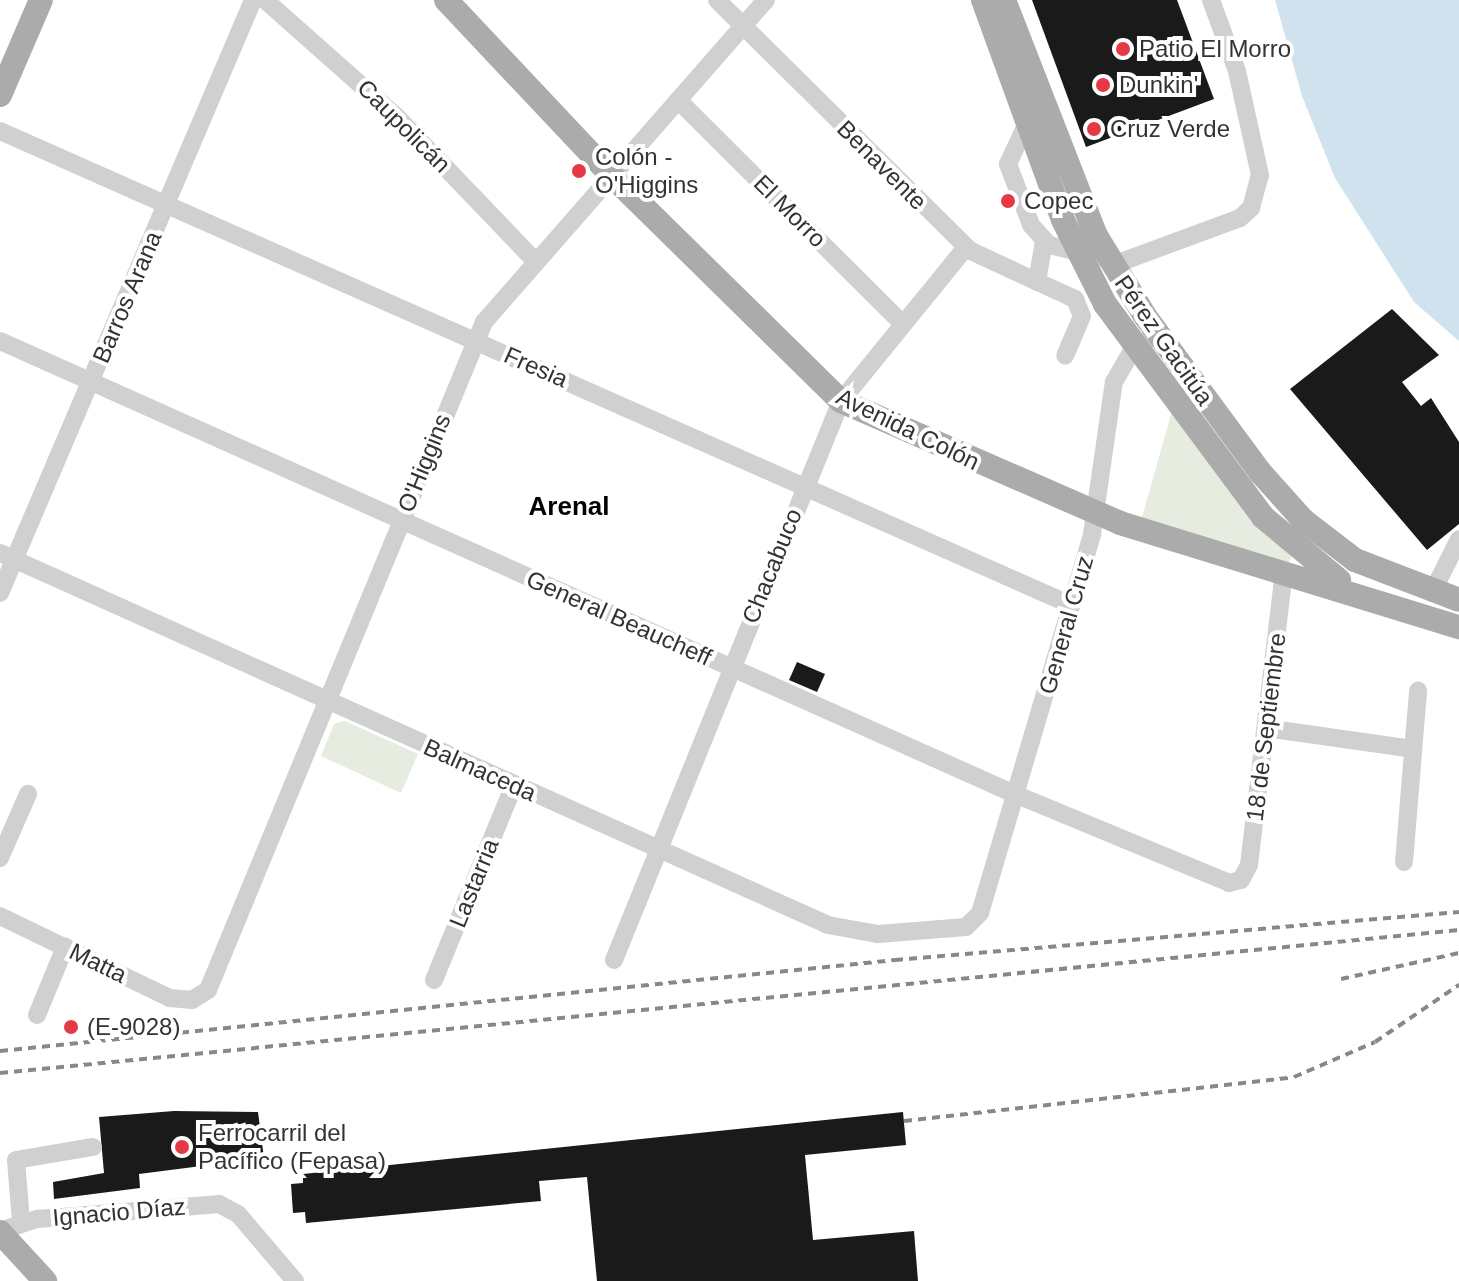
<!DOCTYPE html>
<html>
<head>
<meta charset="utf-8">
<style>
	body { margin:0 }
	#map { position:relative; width:1459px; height:1281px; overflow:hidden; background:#fff; font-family:Helvetica,sans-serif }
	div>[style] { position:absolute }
	.green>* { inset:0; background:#e6ecdf }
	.water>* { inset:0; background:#cfe2ee }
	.building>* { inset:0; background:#1a1a1a }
	.minor>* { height:18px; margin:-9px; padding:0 9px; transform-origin:9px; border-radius:9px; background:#d0d0d0 }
	.major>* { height:24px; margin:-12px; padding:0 12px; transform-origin:12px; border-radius:12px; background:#ababab }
	.rail>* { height:4px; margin-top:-2px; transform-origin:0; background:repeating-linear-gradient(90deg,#888 0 8px,transparent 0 14px) }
	.dots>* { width:22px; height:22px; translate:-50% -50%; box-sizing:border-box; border:4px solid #fff; border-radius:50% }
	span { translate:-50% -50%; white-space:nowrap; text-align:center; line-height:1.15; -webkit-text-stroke:8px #fff; paint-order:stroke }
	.poi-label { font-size:24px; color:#333 }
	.left { translate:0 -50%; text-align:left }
	.street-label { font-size:24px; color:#333 }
	.neighbourhood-label { font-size:26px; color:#000; font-weight:700 }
</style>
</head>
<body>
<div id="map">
	<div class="green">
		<i style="clip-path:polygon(1172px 411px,1292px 557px,1288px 563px,1141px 521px)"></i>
		<i style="clip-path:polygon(345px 721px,418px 754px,401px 793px,321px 756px,334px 724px)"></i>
	</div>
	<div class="water">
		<i style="clip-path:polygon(1275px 0,1459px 0,1459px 341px,1414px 302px,1335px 178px,1302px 96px)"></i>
	</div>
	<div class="building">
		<i style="clip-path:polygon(1032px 0,1177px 0,1214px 99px,1086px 147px)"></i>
		<i style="clip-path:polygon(1392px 309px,1439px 355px,1402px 382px,1421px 406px,1431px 398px,1459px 442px,1459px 524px,1427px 550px,1290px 389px)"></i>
		<i style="clip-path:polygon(797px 662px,825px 674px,817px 692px,789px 680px)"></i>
		<i style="clip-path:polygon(174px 1111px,258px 1112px,264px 1158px,139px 1174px,140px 1188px,54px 1199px,53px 1182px,104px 1173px,99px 1117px)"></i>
		<i style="clip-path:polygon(903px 1112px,906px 1145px,805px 1155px,813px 1240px,914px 1231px,918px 1281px,597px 1281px,587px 1177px,539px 1181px,541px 1201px,306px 1223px,305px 1212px,293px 1213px,291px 1184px,303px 1183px,303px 1174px)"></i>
	</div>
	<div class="minor">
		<i style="left:265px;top:0;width:176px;rotate:41.6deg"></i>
		<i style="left:397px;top:117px;width:199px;rotate:46.2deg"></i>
		<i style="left:717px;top:0;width:357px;rotate:44.7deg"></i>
		<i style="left:971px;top:251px;width:115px;rotate:24.8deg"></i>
		<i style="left:1075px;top:299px;width:18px;rotate:68deg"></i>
		<i style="left:1082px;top:316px;width:43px;rotate:113deg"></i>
		<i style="left:678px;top:100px;width:315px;rotate:44.9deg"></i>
		<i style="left:1027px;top:123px;width:45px;rotate:114.9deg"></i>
		<i style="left:1008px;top:164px;width:65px;rotate:69.3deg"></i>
		<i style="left:1031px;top:225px;width:27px;rotate:48deg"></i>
		<i style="left:1049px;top:245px;width:74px;rotate:13.3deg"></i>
		<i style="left:1121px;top:262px;width:127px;rotate:-20.3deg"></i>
		<i style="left:1240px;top:218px;width:15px;rotate:-42deg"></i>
		<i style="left:1251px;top:208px;width:34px;rotate:-75deg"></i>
		<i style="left:1260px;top:175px;width:107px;rotate:-102.5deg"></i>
		<i style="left:1237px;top:71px;width:76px;rotate:-110.1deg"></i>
		<i style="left:0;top:131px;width:1171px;rotate:23.87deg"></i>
		<i style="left:1037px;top:282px;width:42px;rotate:-80.3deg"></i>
		<i style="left:0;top:341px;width:1114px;rotate:24.06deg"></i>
		<i style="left:1017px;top:795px;width:230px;rotate:22.5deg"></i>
		<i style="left:1229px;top:883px;width:12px;rotate:-14deg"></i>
		<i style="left:1241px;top:880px;width:17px;rotate:-62deg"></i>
		<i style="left:1249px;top:865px;width:295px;rotate:-83.2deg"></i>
		<i style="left:0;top:553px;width:908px;rotate:24.19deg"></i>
		<i style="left:828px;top:925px;width:51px;rotate:10.2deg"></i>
		<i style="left:878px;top:934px;width:88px;rotate:-4.5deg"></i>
		<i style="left:966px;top:927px;width:20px;rotate:-45deg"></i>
		<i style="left:980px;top:913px;width:395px;rotate:-73.5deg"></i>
		<i style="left:1092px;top:534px;width:154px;rotate:-81.8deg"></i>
		<i style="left:1114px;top:382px;width:34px;rotate:-60deg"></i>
		<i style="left:1131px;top:352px;width:32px;rotate:-36deg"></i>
		<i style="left:0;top:593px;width:645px;rotate:-66.89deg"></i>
		<i style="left:1432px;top:593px;width:60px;rotate:-63.4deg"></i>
		<i style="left:1266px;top:728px;width:148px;rotate:8.1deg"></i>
		<i style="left:0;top:858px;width:70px;rotate:-66.4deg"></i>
		<i style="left:1404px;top:862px;width:172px;rotate:-85.3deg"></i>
		<i style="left:0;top:916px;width:189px;rotate:25.8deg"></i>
		<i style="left:170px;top:998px;width:22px;rotate:5deg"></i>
		<i style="left:192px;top:1000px;width:19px;rotate:-32deg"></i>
		<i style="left:208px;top:990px;width:723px;rotate:-67.55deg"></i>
		<i style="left:484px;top:322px;width:428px;rotate:-48.8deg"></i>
		<i style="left:614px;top:960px;width:603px;rotate:-67.9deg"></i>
		<i style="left:841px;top:401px;width:198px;rotate:-50.9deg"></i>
		<i style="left:434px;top:980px;width:211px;rotate:-67.7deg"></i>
		<i style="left:37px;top:1015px;width:74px;rotate:-67.6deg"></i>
		<i style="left:21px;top:1222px;width:62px;rotate:-94.6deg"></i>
		<i style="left:16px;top:1160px;width:78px;rotate:-9.6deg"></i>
		<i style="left:0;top:1231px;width:40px;rotate:-18deg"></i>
		<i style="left:38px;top:1219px;width:182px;rotate:-4.7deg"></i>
		<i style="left:219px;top:1204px;width:21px;rotate:28deg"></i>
		<i style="left:238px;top:1214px;width:88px;rotate:49.6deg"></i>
	</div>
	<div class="major">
		<i style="left:446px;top:0;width:241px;rotate:46.7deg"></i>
		<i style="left:611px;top:175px;width:322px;rotate:44.5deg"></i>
		<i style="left:841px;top:401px;width:305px;rotate:23.6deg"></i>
		<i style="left:1120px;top:523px;width:355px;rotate:17.1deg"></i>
		<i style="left:983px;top:0;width:234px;rotate:70deg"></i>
		<i style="left:1063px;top:220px;width:94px;rotate:63.4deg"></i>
		<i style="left:1105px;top:304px;width:265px;rotate:53.4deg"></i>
		<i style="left:1263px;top:517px;width:99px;rotate:39.7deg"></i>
		<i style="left:1004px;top:0;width:251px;rotate:68.7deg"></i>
		<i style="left:1095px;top:234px;width:96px;rotate:58.6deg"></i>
		<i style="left:1145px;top:316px;width:194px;rotate:53.6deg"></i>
		<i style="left:1260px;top:472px;width:64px;rotate:48.1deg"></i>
		<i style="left:1303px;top:520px;width:66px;rotate:37.6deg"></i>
		<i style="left:1355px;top:560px;width:111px;rotate:21deg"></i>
		<i style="left:0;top:95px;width:103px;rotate:-66.7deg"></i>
		<i style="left:0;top:1232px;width:67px;rotate:47.4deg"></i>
	</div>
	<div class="rail">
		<i style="left:1341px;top:979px;width:121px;rotate:-12.4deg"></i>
		<i style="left:0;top:1051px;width:900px;rotate:-5.81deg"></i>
		<i style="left:895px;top:960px;width:566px;rotate:-4.86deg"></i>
		<i style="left:0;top:1073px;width:1466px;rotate:-5.6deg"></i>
		<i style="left:904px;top:1121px;width:392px;rotate:-6.4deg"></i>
		<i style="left:1294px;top:1077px;width:88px;rotate:-23.4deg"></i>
		<i style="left:1375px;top:1042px;width:102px;rotate:-34.2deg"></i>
	</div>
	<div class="dots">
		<i style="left:1123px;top:49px;background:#e63946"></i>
		<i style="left:1103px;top:85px;background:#e63946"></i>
		<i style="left:1094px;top:129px;background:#e63946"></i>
		<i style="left:579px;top:171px;background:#e63946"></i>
		<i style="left:1008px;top:201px;background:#e63946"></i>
		<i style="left:71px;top:1027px;background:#e63946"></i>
		<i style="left:182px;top:1147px;background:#e63946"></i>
	</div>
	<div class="poi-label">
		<span class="left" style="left:1139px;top:49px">Patio El Morro</span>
		<span class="left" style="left:1119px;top:85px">Dunkin'</span>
		<span class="left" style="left:1110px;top:129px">Cruz Verde</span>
		<span class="left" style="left:595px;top:171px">Colón -<br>O'Higgins</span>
		<span class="left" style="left:1024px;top:201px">Copec</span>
		<span class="left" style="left:87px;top:1027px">(E-9028)</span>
		<span class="left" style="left:198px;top:1147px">Ferrocarril del<br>Pacífico (Fepasa)</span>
	</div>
	<div class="street-label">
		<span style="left:404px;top:126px;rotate:45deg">Caupolicán</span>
		<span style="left:882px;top:165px;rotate:45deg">Benavente</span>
		<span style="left:790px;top:211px;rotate:45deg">El Morro</span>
		<span style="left:127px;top:297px;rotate:-67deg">Barros Arana</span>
		<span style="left:1164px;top:340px;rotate:55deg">Pérez Gacitúa</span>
		<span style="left:536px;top:367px;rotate:24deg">Fresia</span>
		<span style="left:908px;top:429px;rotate:26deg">Avenida Colón</span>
		<span style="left:424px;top:463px;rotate:-68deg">O'Higgins</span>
		<span style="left:772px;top:566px;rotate:-68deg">Chacabuco</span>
		<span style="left:619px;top:618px;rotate:24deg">General Beaucheff</span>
		<span style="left:1066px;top:625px;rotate:-74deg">General Cruz</span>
		<span style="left:1266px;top:727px;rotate:-83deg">18 de Septiembre</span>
		<span style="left:480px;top:770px;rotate:24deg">Balmaceda</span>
		<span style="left:474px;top:883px;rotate:-68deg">Lastarria</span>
		<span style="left:98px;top:963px;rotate:26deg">Matta</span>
		<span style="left:119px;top:1212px;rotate:-5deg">Ignacio Díaz</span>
	</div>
	<div class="neighbourhood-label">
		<span style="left:569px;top:507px">Arenal</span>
	</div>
</div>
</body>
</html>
